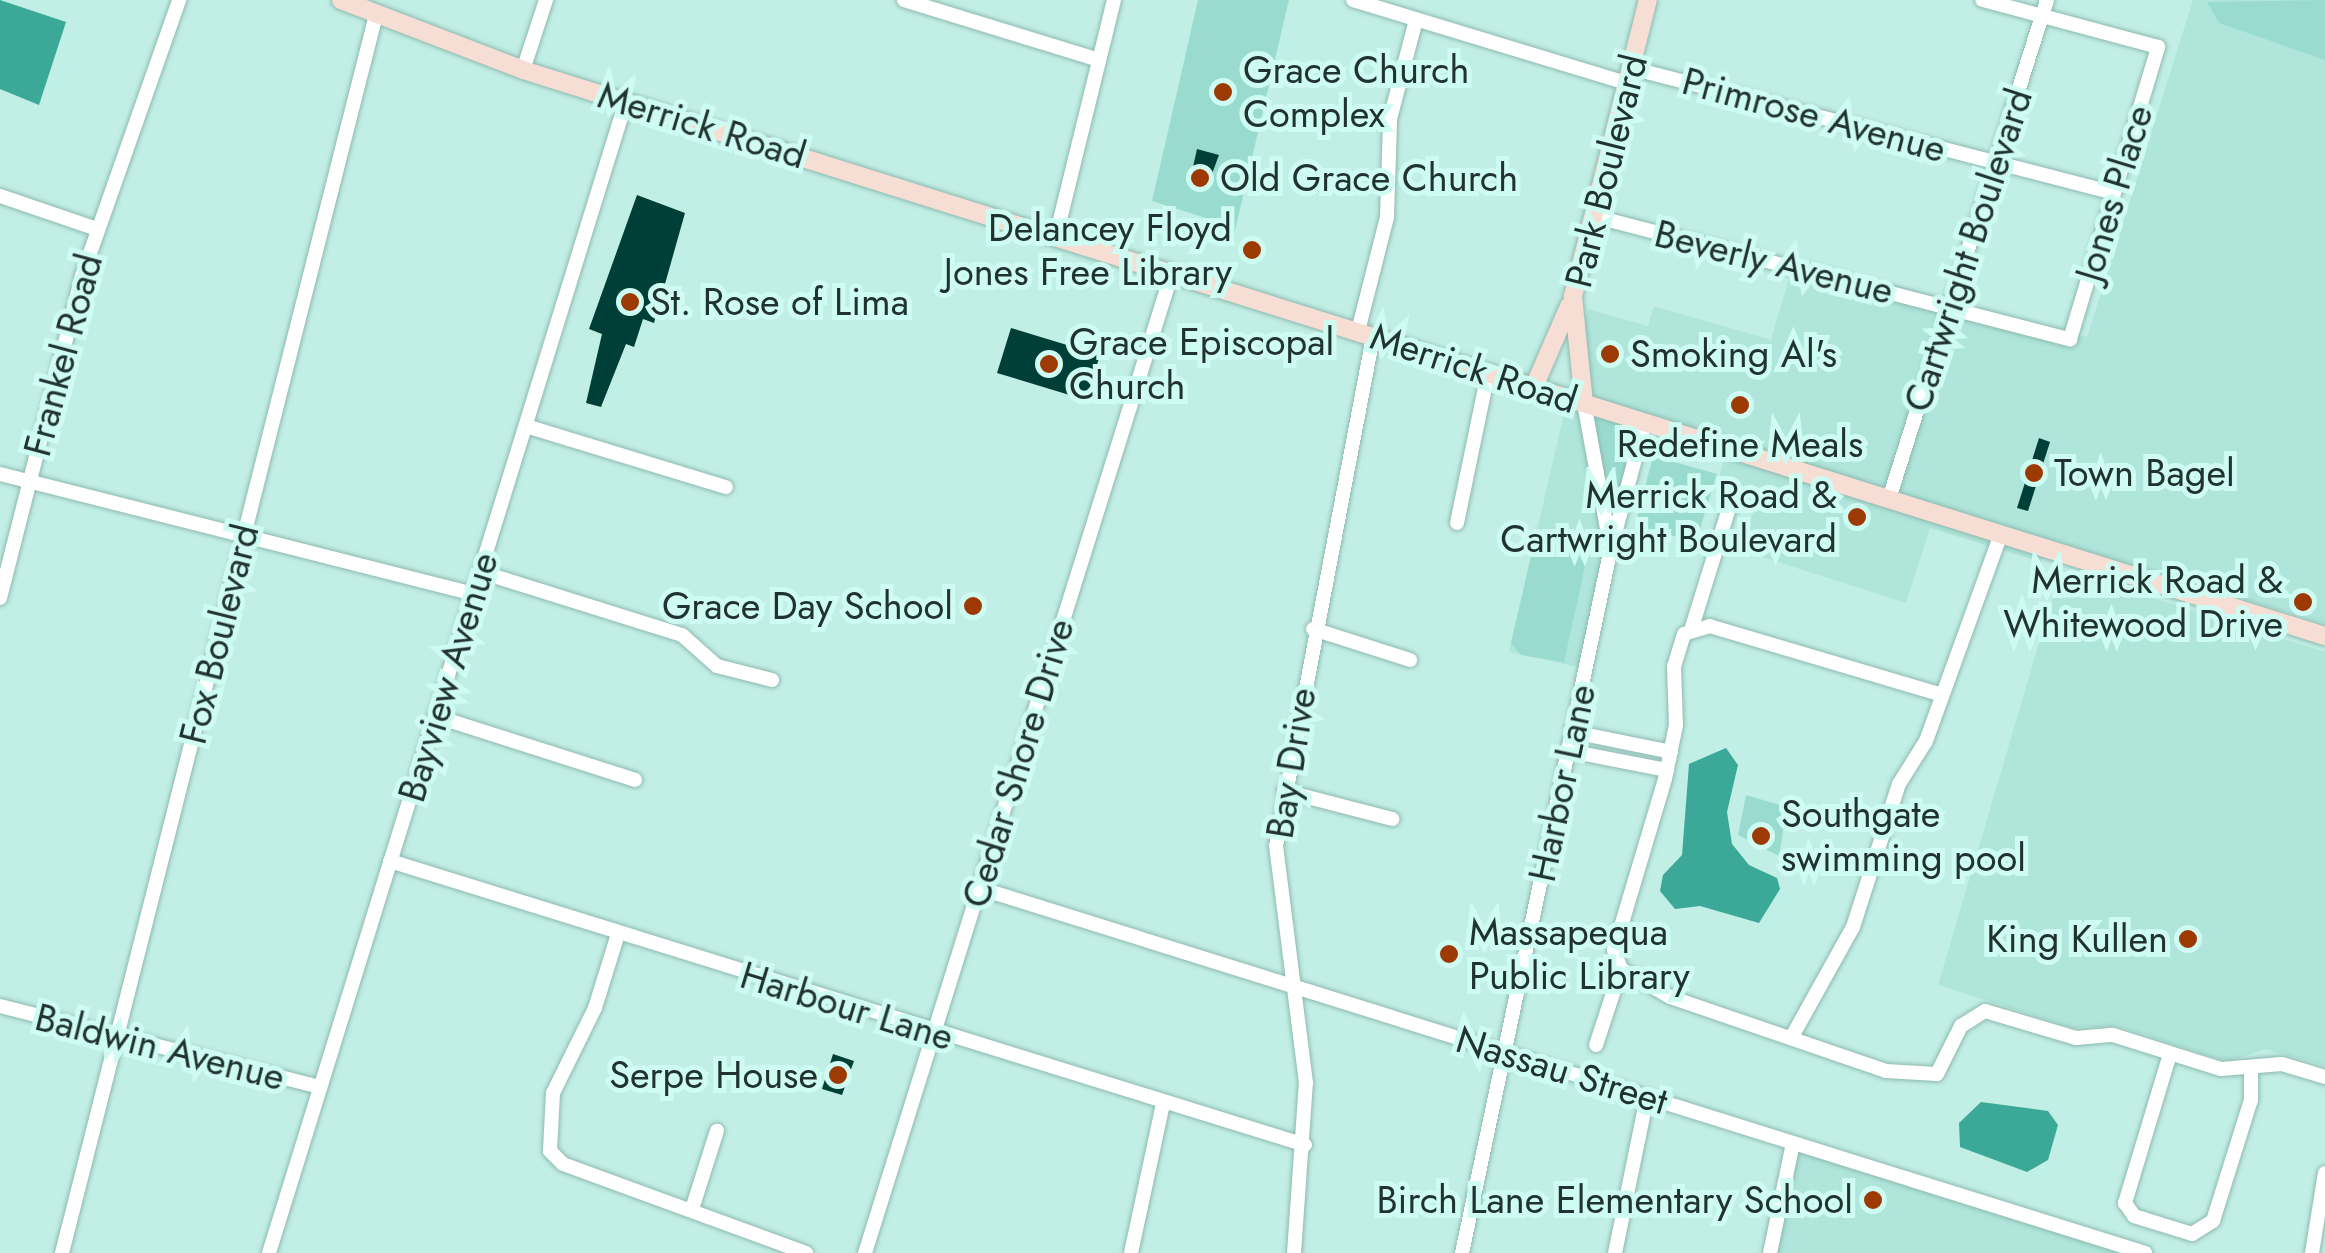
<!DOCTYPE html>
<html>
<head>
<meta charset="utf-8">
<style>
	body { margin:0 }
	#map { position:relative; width:2325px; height:1253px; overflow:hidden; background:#c2efe5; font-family:Jost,sans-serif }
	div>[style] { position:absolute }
	.built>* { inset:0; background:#afe5da }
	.green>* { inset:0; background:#99dccf }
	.water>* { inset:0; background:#3ca897 }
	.building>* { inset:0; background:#003f37 }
	.roads { filter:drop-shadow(0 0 2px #8eb9b0) drop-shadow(0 0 2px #8eb9b0) }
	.minor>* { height:14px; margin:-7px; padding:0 7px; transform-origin:7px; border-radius:7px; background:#fff }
	.major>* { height:18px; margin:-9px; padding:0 9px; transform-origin:9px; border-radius:9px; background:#f7ded4 }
	.dots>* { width:28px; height:28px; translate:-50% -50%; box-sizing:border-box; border:5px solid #cffcf2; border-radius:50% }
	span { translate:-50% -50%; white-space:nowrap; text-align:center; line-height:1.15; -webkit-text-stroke:10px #cffcf2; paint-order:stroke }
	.poi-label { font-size:38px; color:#21332f }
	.left { translate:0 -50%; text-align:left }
	.right { translate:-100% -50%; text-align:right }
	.street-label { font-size:38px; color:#21332f }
</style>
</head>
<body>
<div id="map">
	<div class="built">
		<i style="clip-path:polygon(2193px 0,2325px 0,2325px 624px,2051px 540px,2041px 562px,1930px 528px,1906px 603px,1741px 550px,1755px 506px,1715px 493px,1727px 450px,1647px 425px,1588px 669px,1509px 652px,1588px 309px,1648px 326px,1654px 306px,1771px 340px,1795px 258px,2087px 337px)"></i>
		<i style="clip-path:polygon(2061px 569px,2325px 652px,2325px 1066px,2265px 1049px,2227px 1062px,2118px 1026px,2073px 1028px,1938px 985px)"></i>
		<i style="clip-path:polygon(1795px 1146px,2130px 1253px,1773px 1253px)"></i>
	</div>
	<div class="green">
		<i style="clip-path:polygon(1198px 0,1289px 0,1233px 239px,1206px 218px,1152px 201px)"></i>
		<i style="clip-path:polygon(2325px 0,2325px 60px,2219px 23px,2207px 2px)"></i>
		<i style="clip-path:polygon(1586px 405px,1642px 423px,1611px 542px)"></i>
		<i style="clip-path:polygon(1653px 456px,1717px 474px,1696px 542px,1635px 526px)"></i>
		<i style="clip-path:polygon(1549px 544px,1576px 551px,1585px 566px,1564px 662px,1521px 655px,1511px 643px,1532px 552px)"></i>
		<i style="clip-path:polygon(1746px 795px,1787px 807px,1779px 856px,1738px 835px)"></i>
	</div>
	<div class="water">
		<i style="clip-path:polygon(0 0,66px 22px,39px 105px,0 89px)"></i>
		<i style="clip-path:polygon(1726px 748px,1738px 765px,1727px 812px,1732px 844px,1749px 865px,1777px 878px,1780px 889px,1759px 923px,1700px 906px,1675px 909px,1660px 891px,1663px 875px,1682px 855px,1689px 764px)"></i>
		<i style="clip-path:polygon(1981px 1102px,2048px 1111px,2058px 1125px,2048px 1160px,2027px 1172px,1960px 1147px,1959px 1123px)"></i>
	</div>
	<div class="building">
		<i style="clip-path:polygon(1197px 149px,1219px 155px,1206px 190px,1189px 185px)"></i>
		<i style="clip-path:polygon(637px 195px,685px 213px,654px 323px,643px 319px,634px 347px,626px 344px,601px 407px,586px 403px,602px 334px,589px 329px)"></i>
		<i style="clip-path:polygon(1011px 328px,1100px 355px,1086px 400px,997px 373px)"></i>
		<i style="clip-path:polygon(2039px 438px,2050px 442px,2028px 511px,2017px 508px)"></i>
		<i style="clip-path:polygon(833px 1054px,854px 1061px,842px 1095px,822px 1089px)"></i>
	</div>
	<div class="roads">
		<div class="minor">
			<i style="left:904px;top:0;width:204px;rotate:17.1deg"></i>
			<i style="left:1353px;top:0;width:286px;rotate:16.9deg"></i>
			<i style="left:1631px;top:68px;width:498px;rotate:14.5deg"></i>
			<i style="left:523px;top:70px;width:74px;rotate:-71.8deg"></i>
			<i style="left:0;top:196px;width:102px;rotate:18.8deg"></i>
			<i style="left:1593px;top:216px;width:493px;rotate:14.5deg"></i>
			<i style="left:2070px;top:339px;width:305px;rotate:-73.2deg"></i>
			<i style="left:2158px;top:47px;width:182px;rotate:-165deg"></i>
			<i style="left:1056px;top:236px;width:243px;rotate:-76.2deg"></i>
			<i style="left:1358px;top:331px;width:118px;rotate:-75.7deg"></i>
			<i style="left:1387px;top:217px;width:98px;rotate:-88.2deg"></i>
			<i style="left:1390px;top:119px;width:102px;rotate:-75.3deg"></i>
			<i style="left:1584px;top:403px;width:144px;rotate:79.6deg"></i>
			<i style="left:526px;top:426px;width:209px;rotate:17deg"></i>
			<i style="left:0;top:474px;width:489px;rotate:14.2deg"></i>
			<i style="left:1889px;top:499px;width:523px;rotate:-72.43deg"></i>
			<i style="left:1457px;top:523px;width:153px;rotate:-78.3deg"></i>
			<i style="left:481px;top:572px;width:211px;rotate:17.4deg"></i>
			<i style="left:682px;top:635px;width:47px;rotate:41.5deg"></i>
			<i style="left:717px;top:666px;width:57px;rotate:14.3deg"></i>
			<i style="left:0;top:598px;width:332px;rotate:-75.7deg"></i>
			<i style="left:82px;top:276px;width:293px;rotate:-70.6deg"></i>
			<i style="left:1692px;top:627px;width:125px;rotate:-72.7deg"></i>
			<i style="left:1313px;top:629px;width:102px;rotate:17.7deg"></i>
			<i style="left:1939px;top:694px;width:239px;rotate:-163.5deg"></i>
			<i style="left:1710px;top:626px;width:27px;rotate:163deg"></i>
			<i style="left:1684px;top:634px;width:34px;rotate:107deg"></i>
			<i style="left:1674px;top:666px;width:59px;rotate:88.1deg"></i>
			<i style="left:1676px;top:725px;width:55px;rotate:101.5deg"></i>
			<i style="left:1665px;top:779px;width:178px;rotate:106.6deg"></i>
			<i style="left:1614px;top:950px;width:20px;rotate:70deg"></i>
			<i style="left:1621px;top:969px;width:56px;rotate:29.7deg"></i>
			<i style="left:1670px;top:997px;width:228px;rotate:18.9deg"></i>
			<i style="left:1886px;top:1071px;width:51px;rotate:3.4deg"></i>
			<i style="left:1937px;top:1074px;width:54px;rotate:-63.4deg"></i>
			<i style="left:1961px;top:1026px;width:28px;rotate:-32deg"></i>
			<i style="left:1985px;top:1011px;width:95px;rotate:16.5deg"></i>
			<i style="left:2076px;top:1038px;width:37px;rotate:-5deg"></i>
			<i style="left:2113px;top:1035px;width:113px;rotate:17.5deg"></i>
			<i style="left:2221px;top:1069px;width:61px;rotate:-4.7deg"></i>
			<i style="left:2282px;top:1064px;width:45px;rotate:16.8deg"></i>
			<i style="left:435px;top:716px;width:210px;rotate:17.7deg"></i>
			<i style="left:1573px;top:732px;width:100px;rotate:11.5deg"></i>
			<i style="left:1569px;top:751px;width:100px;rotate:11deg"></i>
			<i style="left:1284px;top:791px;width:112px;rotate:14.5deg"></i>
			<i style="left:390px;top:861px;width:958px;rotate:17.24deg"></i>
			<i style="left:979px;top:888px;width:1222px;rotate:17.38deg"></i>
			<i style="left:618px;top:934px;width:77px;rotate:107.3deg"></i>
			<i style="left:595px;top:1008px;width:95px;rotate:116.3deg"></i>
			<i style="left:553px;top:1093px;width:58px;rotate:93deg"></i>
			<i style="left:550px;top:1151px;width:18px;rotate:45deg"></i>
			<i style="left:563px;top:1164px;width:259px;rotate:20.1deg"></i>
			<i style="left:0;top:1006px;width:330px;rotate:14.2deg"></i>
			<i style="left:1794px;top:1033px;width:121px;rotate:-60.9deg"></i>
			<i style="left:1853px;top:927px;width:150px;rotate:-72.2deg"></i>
			<i style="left:1899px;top:784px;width:51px;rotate:-57.9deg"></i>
			<i style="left:1926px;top:741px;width:220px;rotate:-70.1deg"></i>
			<i style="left:1596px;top:1045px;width:80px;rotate:-71.8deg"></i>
			<i style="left:2170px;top:1054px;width:156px;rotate:106.8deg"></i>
			<i style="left:2125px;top:1203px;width:16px;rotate:55deg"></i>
			<i style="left:2134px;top:1216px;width:61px;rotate:17.2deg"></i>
			<i style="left:2192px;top:1234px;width:25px;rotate:-32deg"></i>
			<i style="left:2213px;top:1221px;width:127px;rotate:-72.6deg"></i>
			<i style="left:2251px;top:1100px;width:30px;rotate:-90deg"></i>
			<i style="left:693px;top:1206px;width:79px;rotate:-72.3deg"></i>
			<i style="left:62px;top:1253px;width:1277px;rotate:-75.77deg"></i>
			<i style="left:269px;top:1253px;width:1206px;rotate:-72.78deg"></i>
			<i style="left:865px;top:1253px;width:1027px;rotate:-72.61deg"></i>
			<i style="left:1131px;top:1253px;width:152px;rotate:-77.9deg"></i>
			<i style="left:1294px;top:1253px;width:170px;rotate:-86deg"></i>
			<i style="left:1306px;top:1083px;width:239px;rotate:-97.2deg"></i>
			<i style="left:1276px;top:846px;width:518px;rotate:-79.21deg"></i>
			<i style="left:1462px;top:1253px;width:721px;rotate:-78.07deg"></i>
			<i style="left:1611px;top:548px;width:131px;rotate:-74.9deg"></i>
			<i style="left:1615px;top:1253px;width:159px;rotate:-78.4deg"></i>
			<i style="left:1770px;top:1253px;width:112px;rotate:-78.2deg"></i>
			<i style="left:2312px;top:1253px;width:81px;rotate:-80.8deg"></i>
		</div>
		<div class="major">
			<i style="left:341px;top:0;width:195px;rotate:21deg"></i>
			<i style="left:523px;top:70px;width:1889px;rotate:17.44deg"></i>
			<i style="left:1534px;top:387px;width:88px;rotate:-66.6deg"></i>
			<i style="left:1584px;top:403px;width:108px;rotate:-95.9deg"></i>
			<i style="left:1573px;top:296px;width:305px;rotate:-75.8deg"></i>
		</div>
	</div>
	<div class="dots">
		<i style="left:1223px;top:92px;background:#9d3902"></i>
		<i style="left:1200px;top:178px;background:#9d3902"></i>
		<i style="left:1252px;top:250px;background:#9d3902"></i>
		<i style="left:630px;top:302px;background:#9d3902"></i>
		<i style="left:1610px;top:354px;background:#9d3902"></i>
		<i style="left:1049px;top:364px;background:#9d3902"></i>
		<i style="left:1740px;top:405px;background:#9d3902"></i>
		<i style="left:2034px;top:473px;background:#9d3902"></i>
		<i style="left:1857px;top:517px;background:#9d3902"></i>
		<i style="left:2303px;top:602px;background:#9d3902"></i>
		<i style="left:973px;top:606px;background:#9d3902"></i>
		<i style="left:1761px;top:836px;background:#9d3902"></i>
		<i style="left:2188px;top:939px;background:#9d3902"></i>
		<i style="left:1449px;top:954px;background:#9d3902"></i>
		<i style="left:838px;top:1075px;background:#9d3902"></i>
		<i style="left:1873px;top:1200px;background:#9d3902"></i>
	</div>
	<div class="poi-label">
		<span class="left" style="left:1243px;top:92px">Grace Church<br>Complex</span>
		<span class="left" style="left:1220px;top:178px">Old Grace Church</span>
		<span class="right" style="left:1232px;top:250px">Delancey Floyd<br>Jones Free Library</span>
		<span class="left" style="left:650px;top:302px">St. Rose of Lima</span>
		<span class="left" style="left:1069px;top:364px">Grace Episcopal<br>Church</span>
		<span class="left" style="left:1630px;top:354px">Smoking Al's</span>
		<span style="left:1740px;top:444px">Redefine Meals</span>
		<span class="left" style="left:2054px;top:473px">Town Bagel</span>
		<span class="right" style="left:1837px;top:517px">Merrick Road &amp;<br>Cartwright Boulevard</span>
		<span class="right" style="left:2283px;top:602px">Merrick Road &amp;<br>Whitewood Drive</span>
		<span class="right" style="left:953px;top:606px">Grace Day School</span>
		<span class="left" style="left:1781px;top:836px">Southgate<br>swimming pool</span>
		<span class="left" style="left:1469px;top:954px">Massapequa<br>Public Library</span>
		<span class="right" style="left:2168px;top:939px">King Kullen</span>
		<span class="right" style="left:818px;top:1075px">Serpe House</span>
		<span class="right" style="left:1853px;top:1200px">Birch Lane Elementary School</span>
	</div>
	<div class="street-label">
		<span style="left:1814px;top:115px;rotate:15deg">Primrose Avenue</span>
		<span style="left:702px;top:125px;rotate:17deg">Merrick Road</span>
		<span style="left:1606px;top:171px;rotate:-76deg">Park Boulevard</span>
		<span style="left:2114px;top:193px;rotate:-73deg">Jones Place</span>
		<span style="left:1968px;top:250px;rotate:-72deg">Cartwright Boulevard</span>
		<span style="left:1774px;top:262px;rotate:14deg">Beverly Avenue</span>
		<span style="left:63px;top:355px;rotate:-75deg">Frankel Road</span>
		<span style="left:1474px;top:368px;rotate:18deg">Merrick Road</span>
		<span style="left:219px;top:634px;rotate:-76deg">Fox Boulevard</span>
		<span style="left:448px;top:677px;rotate:-73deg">Bayview Avenue</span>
		<span style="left:1018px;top:763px;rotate:-73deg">Cedar Shore Drive</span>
		<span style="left:1291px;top:763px;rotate:-81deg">Bay Drive</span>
		<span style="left:1562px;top:783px;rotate:-78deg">Harbor Lane</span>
		<span style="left:847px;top:1006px;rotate:17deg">Harbour Lane</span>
		<span style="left:160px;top:1047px;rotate:14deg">Baldwin Avenue</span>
		<span style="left:1562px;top:1070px;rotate:17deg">Nassau Street</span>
	</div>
</div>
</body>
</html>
